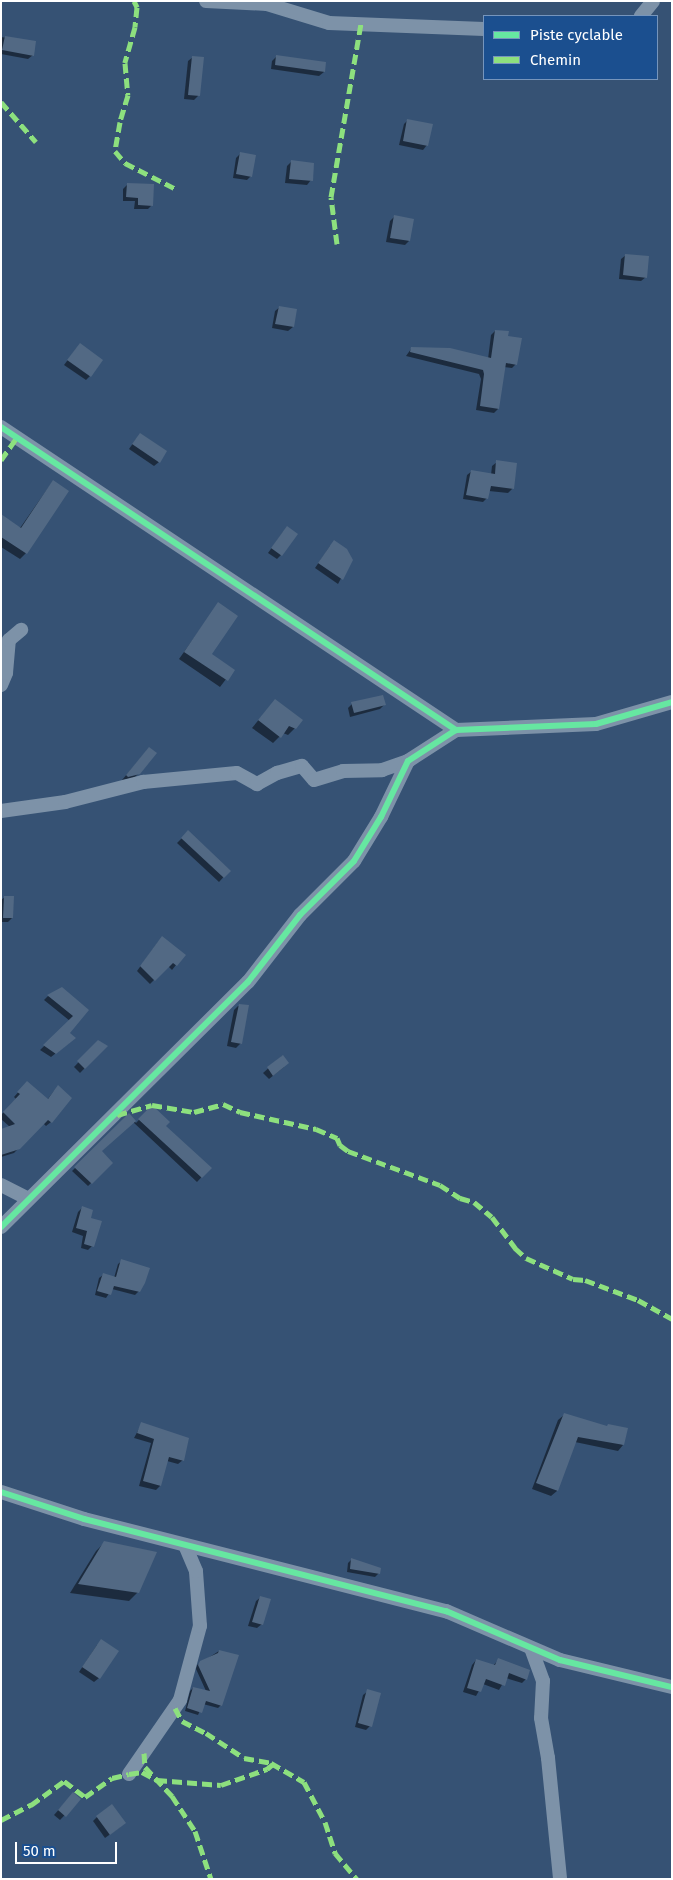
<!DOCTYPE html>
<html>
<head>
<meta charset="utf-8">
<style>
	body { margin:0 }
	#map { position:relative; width:673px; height:1880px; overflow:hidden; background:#365274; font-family:"Fira Sans",sans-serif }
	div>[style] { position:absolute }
	.shadow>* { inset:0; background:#0007 }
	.building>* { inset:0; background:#526984 }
	.minor>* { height:14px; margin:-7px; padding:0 7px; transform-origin:7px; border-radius:7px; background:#7d92a8 }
	.quiet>* { height:5px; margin-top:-2.5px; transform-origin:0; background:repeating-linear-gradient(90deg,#8de07e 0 10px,transparent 0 15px) }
	.cycleway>* { height:6px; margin:-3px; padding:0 3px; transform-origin:3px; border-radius:3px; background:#66e7a1 }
	span { translate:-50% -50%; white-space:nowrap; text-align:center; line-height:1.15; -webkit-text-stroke:4px #1b4f8f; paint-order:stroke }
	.frame { position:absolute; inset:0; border:2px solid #fff; pointer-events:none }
	.legend { position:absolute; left:483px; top:15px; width:175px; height:65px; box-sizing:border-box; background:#1b4f8f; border:1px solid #7695bc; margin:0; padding:6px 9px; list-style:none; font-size:15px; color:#fff }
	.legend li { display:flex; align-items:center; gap:10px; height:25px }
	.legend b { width:25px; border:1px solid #7695bc }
	.scale { position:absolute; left:15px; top:1842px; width:102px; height:22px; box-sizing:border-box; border:2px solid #fff; border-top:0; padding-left:6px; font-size:15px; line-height:18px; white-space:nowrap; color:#fff; -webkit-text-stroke:4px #1b4f8f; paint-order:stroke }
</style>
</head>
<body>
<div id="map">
	<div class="shadow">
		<i style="clip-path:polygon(1px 37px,35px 42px,33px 55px,28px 59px,1px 54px)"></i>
		<i style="clip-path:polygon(193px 57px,198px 96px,194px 100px,184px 99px,188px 61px)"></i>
		<i style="clip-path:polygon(276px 57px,325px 63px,324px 72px,319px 76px,271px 69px,272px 61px)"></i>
		<i style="clip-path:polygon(408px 120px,427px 145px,423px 150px,399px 145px,404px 124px)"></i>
		<i style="clip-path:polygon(241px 153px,251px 176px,247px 180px,233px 178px,236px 158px)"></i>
		<i style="clip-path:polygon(291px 162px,311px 180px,307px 185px,285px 183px,287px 166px)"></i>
		<i style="clip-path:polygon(127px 185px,152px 205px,148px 209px,134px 209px,135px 201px,123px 201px,123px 189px)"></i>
		<i style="clip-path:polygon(394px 217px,409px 241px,405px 245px,386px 242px,390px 221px)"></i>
		<i style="clip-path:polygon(626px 255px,646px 277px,641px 281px,619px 279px,621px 259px)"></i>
		<i style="clip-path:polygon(280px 307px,293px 327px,288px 331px,272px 328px,275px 311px)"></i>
		<i style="clip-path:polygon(495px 331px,507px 337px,516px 364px,512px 368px,504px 367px,498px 409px,494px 413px,476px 410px,481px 379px,479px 374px,406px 356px,411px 349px,488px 359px,491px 335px)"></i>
		<i style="clip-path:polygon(76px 349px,90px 376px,86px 380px,64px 365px)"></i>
		<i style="clip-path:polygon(136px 439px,159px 462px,154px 466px,129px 449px)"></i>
		<i style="clip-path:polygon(497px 462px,513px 488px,508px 493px,489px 491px,487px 498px,483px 502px,463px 499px,467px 475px,472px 471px,491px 475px,492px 466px)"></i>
		<i style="clip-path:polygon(53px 481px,26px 553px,20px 559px,1px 547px,1px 515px,20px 528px)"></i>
		<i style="clip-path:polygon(283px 532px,281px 555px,277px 559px,268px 553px)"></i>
		<i style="clip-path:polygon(330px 546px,351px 560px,338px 584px,315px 568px)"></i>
		<i style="clip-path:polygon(218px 604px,210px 655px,233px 670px,220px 687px,179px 659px)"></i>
		<i style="clip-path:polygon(275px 700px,295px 728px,288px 735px,283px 733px,273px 743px,252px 728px)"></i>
		<i style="clip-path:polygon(352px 704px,384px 705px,380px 709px,350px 717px,348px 708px)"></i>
		<i style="clip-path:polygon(149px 748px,139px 773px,134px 778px,122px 780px)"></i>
		<i style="clip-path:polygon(188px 832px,229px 871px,219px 882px,177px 843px)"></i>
		<i style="clip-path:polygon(5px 897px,12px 918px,8px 922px,1px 922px,1px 900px)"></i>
		<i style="clip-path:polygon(158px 942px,176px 965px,172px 970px,168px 966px,150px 984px,137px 971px)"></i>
		<i style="clip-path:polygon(48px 996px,88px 1010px,68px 1033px,70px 1042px,51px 1057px,40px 1050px,70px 1021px,44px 1000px)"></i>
		<i style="clip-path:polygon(238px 1006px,248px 1007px,241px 1043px,236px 1048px,227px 1046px,234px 1010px)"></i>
		<i style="clip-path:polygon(98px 1042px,106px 1046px,80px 1073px,74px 1067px)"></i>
		<i style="clip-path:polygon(282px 1056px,284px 1067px,269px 1079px,263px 1073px)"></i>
		<i style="clip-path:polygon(27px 1082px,47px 1100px,54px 1091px,51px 1122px,46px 1126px,43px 1123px,14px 1153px,1px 1157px,1px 1130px,10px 1127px,1px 1119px,1px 1115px,16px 1099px,14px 1097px)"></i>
		<i style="clip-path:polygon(152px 1106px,165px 1126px,210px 1168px,197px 1182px,133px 1122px,101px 1151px,112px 1163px,88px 1186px,72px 1171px,129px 1115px,136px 1123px)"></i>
		<i style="clip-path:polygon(82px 1208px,89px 1218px,92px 1246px,88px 1250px,81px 1248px,83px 1236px,72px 1232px,78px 1212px)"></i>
		<i style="clip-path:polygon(122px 1261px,139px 1291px,135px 1295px,112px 1289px,106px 1298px,95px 1295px,99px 1278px,103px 1275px,114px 1278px,118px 1264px)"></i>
		<i style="clip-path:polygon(564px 1415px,623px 1445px,618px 1451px,575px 1442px,557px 1491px,551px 1496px,532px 1489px,558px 1420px)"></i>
		<i style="clip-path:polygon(142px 1423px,183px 1460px,178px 1464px,167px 1461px,160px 1486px,156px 1490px,139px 1486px,151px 1443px,134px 1438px)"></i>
		<i style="clip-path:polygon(105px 1542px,138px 1592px,129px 1601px,70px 1593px,96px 1551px)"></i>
		<i style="clip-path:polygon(352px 1559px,379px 1573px,375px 1577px,347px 1572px,348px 1563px)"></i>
		<i style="clip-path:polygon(261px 1597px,262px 1624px,257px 1628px,248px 1626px,256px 1601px)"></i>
		<i style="clip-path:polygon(97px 1645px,99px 1678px,94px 1682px,79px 1672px)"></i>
		<i style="clip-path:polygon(219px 1651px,221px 1705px,218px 1708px,203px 1704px,198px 1715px,185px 1711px,190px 1691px,193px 1688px,206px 1691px,196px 1669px,197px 1665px)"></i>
		<i style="clip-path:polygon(476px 1660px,493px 1666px,498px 1660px,526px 1679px,522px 1683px,506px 1678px,499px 1690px,483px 1684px,476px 1696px,463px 1692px,472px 1665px)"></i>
		<i style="clip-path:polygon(368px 1691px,370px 1726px,366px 1730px,355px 1727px,363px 1695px)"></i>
		<i style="clip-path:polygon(69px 1798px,80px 1799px,60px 1820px,54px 1815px)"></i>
		<i style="clip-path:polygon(97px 1817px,120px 1827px,105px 1838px,93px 1821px)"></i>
	</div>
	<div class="building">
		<i style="clip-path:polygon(5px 36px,36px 41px,34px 56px,2px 50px)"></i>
		<i style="clip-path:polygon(276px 55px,326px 62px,325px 72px,275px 65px)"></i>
		<i style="clip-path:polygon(192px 56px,204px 57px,200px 96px,188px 95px)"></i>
		<i style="clip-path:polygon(407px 119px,433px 124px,428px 146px,403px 141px)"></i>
		<i style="clip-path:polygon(240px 152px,256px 155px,252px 177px,236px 174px)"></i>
		<i style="clip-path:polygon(291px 160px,314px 163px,313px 181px,289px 179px)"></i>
		<i style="clip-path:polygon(127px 183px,154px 184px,153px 206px,138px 205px,138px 198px,126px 197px)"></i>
		<i style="clip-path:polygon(394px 215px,414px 219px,410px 241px,390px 238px)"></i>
		<i style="clip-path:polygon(625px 254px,649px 256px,647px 278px,623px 275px)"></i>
		<i style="clip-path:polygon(279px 306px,297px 309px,294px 327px,275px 324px)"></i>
		<i style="clip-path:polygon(495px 330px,509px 331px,508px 336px,522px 338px,517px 365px,506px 363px,499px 409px,480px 406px,484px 374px,483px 370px,410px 352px,411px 347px,450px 348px,491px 358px)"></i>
		<i style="clip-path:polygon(80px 343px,103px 360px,91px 377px,67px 360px)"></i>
		<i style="clip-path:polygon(140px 433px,167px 451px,160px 463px,132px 444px)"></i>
		<i style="clip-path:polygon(496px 460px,517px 463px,514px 489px,491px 486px,488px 499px,466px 495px,471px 470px,495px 474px)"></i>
		<i style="clip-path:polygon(53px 480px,69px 491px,27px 554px,1px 537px,1px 514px,21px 528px)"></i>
		<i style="clip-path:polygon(287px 526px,298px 534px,282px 556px,271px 548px)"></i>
		<i style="clip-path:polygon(334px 540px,347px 549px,353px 560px,343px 580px,318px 563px)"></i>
		<i style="clip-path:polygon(218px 602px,238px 616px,212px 654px,235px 670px,228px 681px,184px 652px)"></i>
		<i style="clip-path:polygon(383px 695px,386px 705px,354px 713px,351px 702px)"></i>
		<i style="clip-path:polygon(275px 699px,303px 720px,296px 729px,289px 726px,281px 738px,258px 720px)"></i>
		<i style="clip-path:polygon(149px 747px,157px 753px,140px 774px,128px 777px,126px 775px)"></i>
		<i style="clip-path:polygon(188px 830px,231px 871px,224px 878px,181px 838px)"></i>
		<i style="clip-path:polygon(4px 896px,14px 896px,13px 918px,3px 918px)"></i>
		<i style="clip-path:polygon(162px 936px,186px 955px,177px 966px,173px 963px,155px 981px,140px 966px)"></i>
		<i style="clip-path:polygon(62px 987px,89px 1010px,70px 1033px,76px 1038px,56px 1054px,43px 1045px,73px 1016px,47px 995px)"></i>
		<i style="clip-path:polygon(239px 1004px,249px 1005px,242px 1044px,231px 1042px)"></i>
		<i style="clip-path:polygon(98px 1040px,108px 1046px,85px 1069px,77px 1061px)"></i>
		<i style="clip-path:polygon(283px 1055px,289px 1063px,273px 1076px,267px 1067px)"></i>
		<i style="clip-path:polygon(27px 1081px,48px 1099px,58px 1085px,72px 1098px,52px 1123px,48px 1120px,20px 1149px,1px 1155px,1px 1129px,15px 1124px,3px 1112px,20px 1094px,17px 1092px)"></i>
		<i style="clip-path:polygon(152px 1105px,170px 1122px,166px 1126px,212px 1168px,202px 1178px,138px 1119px)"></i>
		<i style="clip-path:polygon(129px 1113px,136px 1121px,102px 1151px,113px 1163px,92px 1184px,74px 1167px)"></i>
		<i style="clip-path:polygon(82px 1206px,93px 1210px,91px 1218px,102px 1221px,94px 1247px,84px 1244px,87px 1231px,76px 1228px)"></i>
		<i style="clip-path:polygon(121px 1259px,150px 1268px,145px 1283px,140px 1292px,114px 1286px,111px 1295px,97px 1291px,103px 1273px,116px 1277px)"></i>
		<i style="clip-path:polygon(564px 1413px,607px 1426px,608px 1424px,628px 1428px,624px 1445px,578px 1437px,558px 1491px,536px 1483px)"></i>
		<i style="clip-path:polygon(141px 1422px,189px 1438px,184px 1461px,169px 1457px,161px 1486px,143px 1481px,154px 1439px,137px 1433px)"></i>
		<i style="clip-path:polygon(104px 1541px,157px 1552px,139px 1593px,78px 1584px)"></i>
		<i style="clip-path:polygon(351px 1558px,381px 1568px,380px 1574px,350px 1569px)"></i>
		<i style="clip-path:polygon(260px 1596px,271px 1599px,263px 1625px,252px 1622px)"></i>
		<i style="clip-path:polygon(101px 1639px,119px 1651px,100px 1679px,82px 1667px)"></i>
		<i style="clip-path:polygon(219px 1650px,239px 1655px,222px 1706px,206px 1701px,202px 1713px,187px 1708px,193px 1687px,210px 1691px,198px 1665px,200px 1661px,218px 1653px)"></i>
		<i style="clip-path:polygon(498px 1658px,530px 1670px,527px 1680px,509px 1673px,505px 1686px,486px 1679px,481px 1692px,467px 1688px,476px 1659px,495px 1665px)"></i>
		<i style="clip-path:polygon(367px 1689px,381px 1693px,372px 1727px,358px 1723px)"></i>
		<i style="clip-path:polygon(73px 1792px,81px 1799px,66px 1817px,58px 1810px)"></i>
		<i style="clip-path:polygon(112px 1804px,126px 1823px,110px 1835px,96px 1816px)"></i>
	</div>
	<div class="minor">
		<i style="left:206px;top:1px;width:61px;rotate:2.8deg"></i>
		<i style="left:267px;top:4px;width:65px;rotate:17deg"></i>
		<i style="left:329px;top:23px;width:155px;rotate:2.2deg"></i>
		<i style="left:641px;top:16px;width:19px;rotate:-51deg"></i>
		<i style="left:1px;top:427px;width:547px;rotate:33.66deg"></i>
		<i style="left:1px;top:685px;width:13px;rotate:-67deg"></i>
		<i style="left:6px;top:673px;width:33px;rotate:-85deg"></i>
		<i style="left:9px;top:640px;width:16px;rotate:-40deg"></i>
		<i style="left:1px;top:811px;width:65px;rotate:-8deg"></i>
		<i style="left:65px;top:802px;width:81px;rotate:-14.4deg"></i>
		<i style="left:143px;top:782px;width:94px;rotate:-5.5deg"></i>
		<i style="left:237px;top:773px;width:23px;rotate:29deg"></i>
		<i style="left:257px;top:784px;width:23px;rotate:-29deg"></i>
		<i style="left:277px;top:773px;width:26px;rotate:-16deg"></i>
		<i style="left:302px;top:766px;width:18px;rotate:49deg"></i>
		<i style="left:314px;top:780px;width:30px;rotate:-17deg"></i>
		<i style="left:343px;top:771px;width:39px;rotate:-1deg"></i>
		<i style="left:382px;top:770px;width:28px;rotate:-19deg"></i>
		<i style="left:1px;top:1185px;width:31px;rotate:27deg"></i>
		<i style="left:1px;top:1227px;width:348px;rotate:-44.8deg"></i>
		<i style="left:248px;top:982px;width:85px;rotate:-52.2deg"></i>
		<i style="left:300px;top:915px;width:76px;rotate:-45deg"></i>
		<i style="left:354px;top:861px;width:52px;rotate:-58.5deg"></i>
		<i style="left:381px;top:817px;width:62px;rotate:-64.3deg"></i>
		<i style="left:408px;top:761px;width:57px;rotate:-32.9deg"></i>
		<i style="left:456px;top:730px;width:140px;rotate:-2.5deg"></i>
		<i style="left:596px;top:724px;width:79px;rotate:-16.1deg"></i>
		<i style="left:1px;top:1492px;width:87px;rotate:18deg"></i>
		<i style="left:84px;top:1519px;width:374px;rotate:14.3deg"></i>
		<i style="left:446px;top:1611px;width:124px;rotate:23.3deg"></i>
		<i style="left:560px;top:1660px;width:115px;rotate:13.6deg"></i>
		<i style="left:531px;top:1648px;width:35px;rotate:70deg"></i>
		<i style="left:543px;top:1681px;width:37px;rotate:93deg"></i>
		<i style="left:541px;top:1718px;width:41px;rotate:80.1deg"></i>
		<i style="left:548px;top:1758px;width:122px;rotate:84.3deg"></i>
		<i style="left:129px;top:1774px;width:90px;rotate:-55.4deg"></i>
		<i style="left:180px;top:1700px;width:77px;rotate:-74.9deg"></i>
		<i style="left:200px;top:1626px;width:55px;rotate:-94.2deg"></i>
		<i style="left:196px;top:1571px;width:28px;rotate:-113deg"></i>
	</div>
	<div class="quiet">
		<i style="left:134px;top:1px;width:7px;rotate:63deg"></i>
		<i style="left:137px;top:7px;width:20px;rotate:96deg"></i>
		<i style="left:135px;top:27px;width:37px;rotate:106deg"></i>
		<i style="left:125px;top:63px;width:32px;rotate:85deg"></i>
		<i style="left:128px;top:95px;width:28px;rotate:107deg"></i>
		<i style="left:120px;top:122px;width:29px;rotate:100deg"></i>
		<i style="left:115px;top:151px;width:16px;rotate:50deg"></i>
		<i style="left:125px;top:163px;width:57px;rotate:27deg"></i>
		<i style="left:1px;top:102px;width:53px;rotate:48.8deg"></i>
		<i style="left:337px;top:244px;width:47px;rotate:-97.3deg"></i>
		<i style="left:331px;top:197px;width:176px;rotate:-80.2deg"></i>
		<i style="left:1px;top:460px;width:28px;rotate:-55deg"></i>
		<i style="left:117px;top:1115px;width:36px;rotate:-16deg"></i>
		<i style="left:152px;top:1105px;width:43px;rotate:9.5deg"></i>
		<i style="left:194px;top:1112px;width:30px;rotate:-15deg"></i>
		<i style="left:223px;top:1104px;width:19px;rotate:25deg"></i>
		<i style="left:240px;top:1112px;width:78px;rotate:12.6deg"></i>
		<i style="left:316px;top:1129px;width:23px;rotate:23deg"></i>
		<i style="left:337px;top:1138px;width:8px;rotate:67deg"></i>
		<i style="left:340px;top:1145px;width:10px;rotate:37deg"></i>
		<i style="left:348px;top:1151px;width:98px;rotate:20.3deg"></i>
		<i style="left:440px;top:1185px;width:24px;rotate:33deg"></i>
		<i style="left:460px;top:1198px;width:15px;rotate:16deg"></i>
		<i style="left:474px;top:1202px;width:23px;rotate:40deg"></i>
		<i style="left:492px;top:1217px;width:39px;rotate:53deg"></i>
		<i style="left:515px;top:1248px;width:15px;rotate:42deg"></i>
		<i style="left:526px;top:1258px;width:51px;rotate:24.1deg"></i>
		<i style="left:573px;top:1279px;width:12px;rotate:5deg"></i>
		<i style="left:585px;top:1280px;width:57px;rotate:20.7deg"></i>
		<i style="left:638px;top:1300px;width:39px;rotate:29deg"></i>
		<i style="left:175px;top:1708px;width:15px;rotate:62deg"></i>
		<i style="left:182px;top:1721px;width:27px;rotate:27deg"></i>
		<i style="left:206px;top:1733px;width:45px;rotate:33.3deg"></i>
		<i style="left:244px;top:1758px;width:27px;rotate:10deg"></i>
		<i style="left:271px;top:1763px;width:38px;rotate:30deg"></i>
		<i style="left:304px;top:1782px;width:45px;rotate:62.3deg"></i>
		<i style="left:325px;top:1822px;width:33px;rotate:72deg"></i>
		<i style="left:335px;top:1853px;width:34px;rotate:50deg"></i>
		<i style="left:144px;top:1753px;width:14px;rotate:86deg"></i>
		<i style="left:145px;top:1767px;width:40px;rotate:47deg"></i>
		<i style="left:172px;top:1796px;width:42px;rotate:56.7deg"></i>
		<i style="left:195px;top:1831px;width:51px;rotate:71.6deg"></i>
		<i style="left:1px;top:1820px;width:34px;rotate:-27deg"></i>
		<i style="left:31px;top:1805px;width:41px;rotate:-36deg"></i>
		<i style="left:64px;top:1781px;width:26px;rotate:37deg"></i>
		<i style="left:85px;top:1797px;width:33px;rotate:-35deg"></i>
		<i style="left:112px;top:1778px;width:17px;rotate:-13deg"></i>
		<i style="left:129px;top:1774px;width:13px;rotate:-9deg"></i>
		<i style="left:142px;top:1772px;width:17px;rotate:28deg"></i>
		<i style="left:157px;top:1780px;width:64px;rotate:4.5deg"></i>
		<i style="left:221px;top:1785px;width:49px;rotate:-19.2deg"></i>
		<i style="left:267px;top:1769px;width:8px;rotate:-40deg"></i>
	</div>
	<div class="cycleway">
		<i style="left:1px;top:427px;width:547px;rotate:33.66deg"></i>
		<i style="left:1px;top:1227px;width:348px;rotate:-44.8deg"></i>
		<i style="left:248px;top:982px;width:85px;rotate:-52.2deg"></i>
		<i style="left:300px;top:915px;width:76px;rotate:-45deg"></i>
		<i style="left:354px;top:861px;width:52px;rotate:-58.5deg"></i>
		<i style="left:381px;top:817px;width:62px;rotate:-64.3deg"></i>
		<i style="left:408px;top:761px;width:57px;rotate:-32.9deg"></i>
		<i style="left:456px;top:730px;width:140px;rotate:-2.5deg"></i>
		<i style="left:596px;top:724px;width:79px;rotate:-16.1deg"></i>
		<i style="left:1px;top:1492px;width:87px;rotate:18deg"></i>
		<i style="left:84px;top:1519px;width:374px;rotate:14.3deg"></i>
		<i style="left:446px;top:1611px;width:124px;rotate:23.3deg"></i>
		<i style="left:560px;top:1660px;width:115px;rotate:13.6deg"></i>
	</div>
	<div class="frame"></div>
	<ul class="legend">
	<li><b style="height:6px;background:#66e7a1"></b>Piste cyclable</li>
	<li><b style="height:6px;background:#8de07e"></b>Chemin</li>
	</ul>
	<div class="scale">50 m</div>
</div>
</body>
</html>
